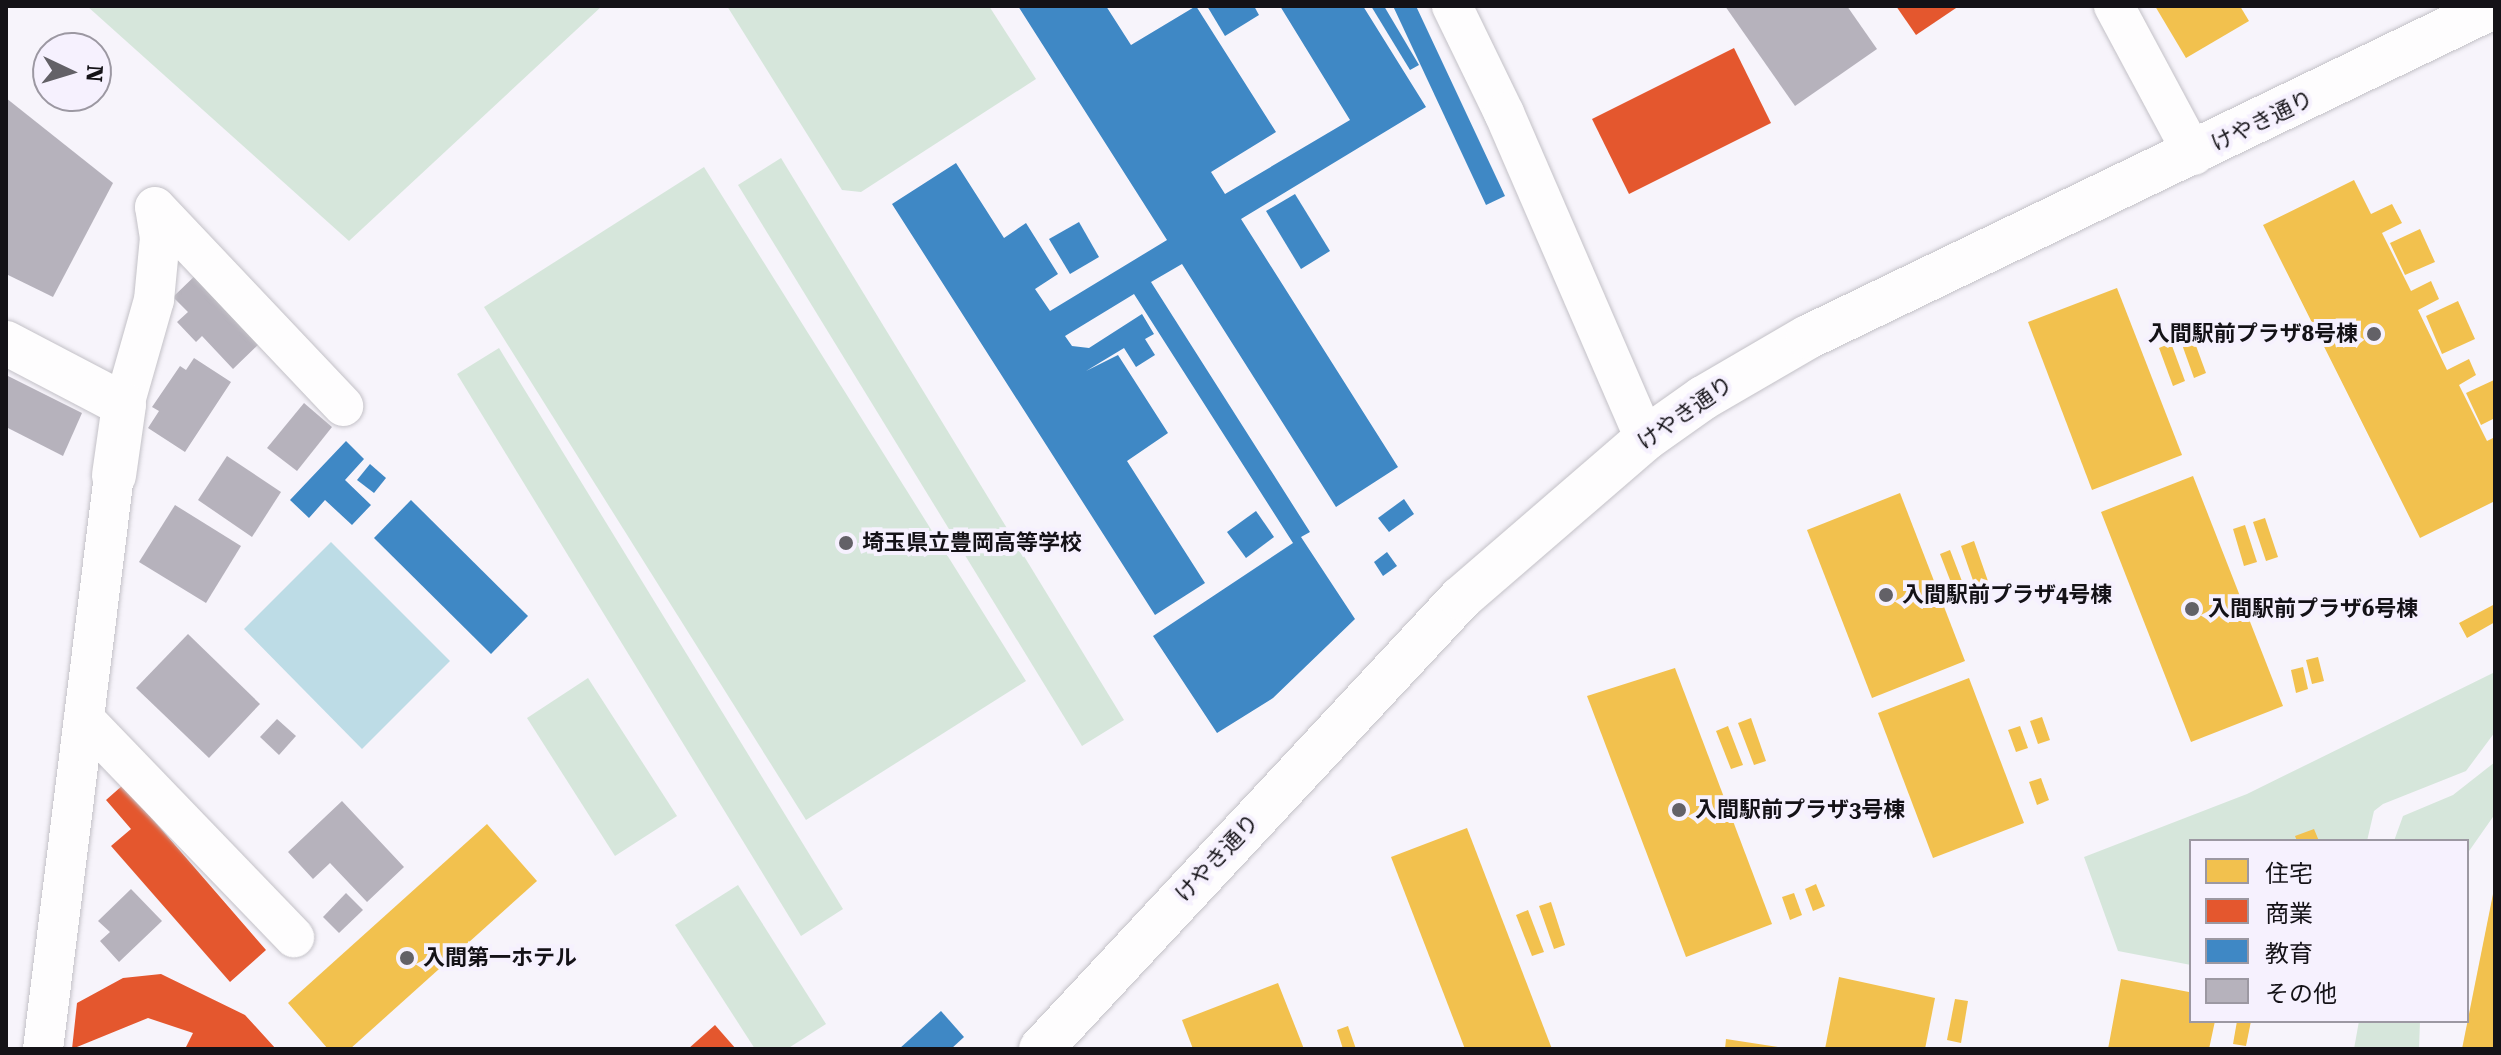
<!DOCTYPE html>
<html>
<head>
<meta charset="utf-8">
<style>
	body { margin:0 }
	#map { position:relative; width:2501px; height:1055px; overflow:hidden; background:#f7f4fb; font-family:"Roboto Serif","Noto Sans JP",serif }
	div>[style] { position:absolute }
	.green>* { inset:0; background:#d6e6db }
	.water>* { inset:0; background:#bddce6 }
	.homes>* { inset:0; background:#f2c14e }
	.shops>* { inset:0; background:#e4572e }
	.schools>* { inset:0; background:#3f88c5 }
	.building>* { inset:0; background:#b6b2bc }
	.roads { filter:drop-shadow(0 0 2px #c3c1c7) drop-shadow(0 0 2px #c3c1c7) }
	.minor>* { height:40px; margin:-20px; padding:0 20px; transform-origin:20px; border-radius:20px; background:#fefdfe }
	.tertiary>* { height:44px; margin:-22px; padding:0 22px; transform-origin:22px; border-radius:22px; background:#fefdfe }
	.dots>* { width:22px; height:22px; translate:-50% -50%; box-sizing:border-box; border:4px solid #f6f1fe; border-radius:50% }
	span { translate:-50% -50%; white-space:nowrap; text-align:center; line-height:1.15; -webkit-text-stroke:8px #f6f1fe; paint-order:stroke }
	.street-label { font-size:22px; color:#141217 }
	.poi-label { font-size:22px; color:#141217; font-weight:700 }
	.right { translate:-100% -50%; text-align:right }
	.left { translate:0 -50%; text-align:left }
	.frame { position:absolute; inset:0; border:8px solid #141217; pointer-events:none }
	.legend { position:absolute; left:2189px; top:839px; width:280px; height:184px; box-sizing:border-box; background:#f6f1fe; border:2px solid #9c98a2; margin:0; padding:10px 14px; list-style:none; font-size:24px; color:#141217 }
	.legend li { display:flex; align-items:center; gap:16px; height:40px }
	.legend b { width:40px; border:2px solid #9c98a2 }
	.north { position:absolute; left:32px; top:32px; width:80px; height:80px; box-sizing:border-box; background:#f6f1fe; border:2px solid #9c98a2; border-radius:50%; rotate:94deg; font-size:22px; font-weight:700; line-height:32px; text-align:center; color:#141217 }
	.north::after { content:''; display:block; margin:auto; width:28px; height:36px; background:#636167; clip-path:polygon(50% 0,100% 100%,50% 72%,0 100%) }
</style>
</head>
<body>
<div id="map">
	<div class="green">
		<i style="clip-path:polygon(87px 6px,602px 6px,349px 241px)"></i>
		<i style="clip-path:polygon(727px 6px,989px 6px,1036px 79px,861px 192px,842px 190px)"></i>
		<i style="clip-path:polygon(781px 158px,1124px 720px,1082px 746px,738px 185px)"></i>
		<i style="clip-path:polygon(704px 167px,1026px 681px,806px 820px,484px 307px)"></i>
		<i style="clip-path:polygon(499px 348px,843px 909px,801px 936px,457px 374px)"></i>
		<i style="clip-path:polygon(2495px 672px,2495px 732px,2466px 771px,2383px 804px,2374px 811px,2367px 841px,2191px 841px,2191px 965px,2118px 951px,2084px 857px,2247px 794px)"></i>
		<i style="clip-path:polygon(588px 678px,677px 816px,615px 856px,527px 718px)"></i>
		<i style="clip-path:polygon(2495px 762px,2495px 814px,2467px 854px,2467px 841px,2394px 841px,2403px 816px,2453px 795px)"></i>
		<i style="clip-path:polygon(738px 885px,826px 1024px,787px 1049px,755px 1049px,675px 925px)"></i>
		<i style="clip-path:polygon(2359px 1021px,2420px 1021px,2419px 1049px,2354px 1049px)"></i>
	</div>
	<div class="water">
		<i style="clip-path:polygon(331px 542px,450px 661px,362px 749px,244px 629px)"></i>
	</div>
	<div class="homes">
		<i style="clip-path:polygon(2155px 6px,2240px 6px,2249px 21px,2186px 58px)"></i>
		<i style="clip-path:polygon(2354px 180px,2371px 214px,2392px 204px,2402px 223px,2382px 233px,2411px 291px,2431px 281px,2439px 299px,2418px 310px,2447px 370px,2469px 359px,2476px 375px,2459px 385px,2487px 441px,2495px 437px,2495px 501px,2420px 538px,2263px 225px)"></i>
		<i style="clip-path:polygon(2420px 229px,2435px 262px,2405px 275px,2390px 243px)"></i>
		<i style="clip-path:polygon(2117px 288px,2182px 455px,2092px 490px,2028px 322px)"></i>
		<i style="clip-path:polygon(2458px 301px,2475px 339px,2442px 354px,2426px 316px)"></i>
		<i style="clip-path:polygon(2192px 335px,2206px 373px,2194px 378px,2180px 339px)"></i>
		<i style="clip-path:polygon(2171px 343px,2185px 381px,2173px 386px,2159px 348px)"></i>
		<i style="clip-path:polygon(2494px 380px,2495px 418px,2481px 425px,2466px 393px)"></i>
		<i style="clip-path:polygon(2193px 476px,2283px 706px,2191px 742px,2101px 512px)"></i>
		<i style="clip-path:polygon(1900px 493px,1965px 661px,1872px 698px,1807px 530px)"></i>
		<i style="clip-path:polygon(2265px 518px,2278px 557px,2266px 561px,2253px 522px)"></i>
		<i style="clip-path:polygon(2245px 525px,2257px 562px,2244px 566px,2233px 529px)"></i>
		<i style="clip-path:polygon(1974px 541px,1989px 584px,1976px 589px,1961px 546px)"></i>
		<i style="clip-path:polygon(1950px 550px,1965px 589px,1955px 593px,1940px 554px)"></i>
		<i style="clip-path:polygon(2495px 604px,2495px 622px,2467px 638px,2459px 623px)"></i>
		<i style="clip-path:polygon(2318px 657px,2324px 681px,2312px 684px,2306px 660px)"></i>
		<i style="clip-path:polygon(2303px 667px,2308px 689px,2296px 693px,2291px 670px)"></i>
		<i style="clip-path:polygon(1675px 668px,1772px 924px,1686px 957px,1587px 696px)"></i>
		<i style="clip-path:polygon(1969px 678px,2024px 823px,1933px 858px,1878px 713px)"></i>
		<i style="clip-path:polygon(2042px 717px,2050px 740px,2038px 744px,2030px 721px)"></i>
		<i style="clip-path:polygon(1751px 718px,1766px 761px,1754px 765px,1738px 723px)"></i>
		<i style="clip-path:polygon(1728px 726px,1743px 765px,1731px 769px,1716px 731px)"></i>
		<i style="clip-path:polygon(2020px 726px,2028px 748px,2016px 752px,2008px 730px)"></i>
		<i style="clip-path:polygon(2041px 778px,2049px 800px,2037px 805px,2029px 782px)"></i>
		<i style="clip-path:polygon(487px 824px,537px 881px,350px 1049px,328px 1049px,288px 1003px)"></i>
		<i style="clip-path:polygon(1467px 828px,1552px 1049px,1465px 1049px,1391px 857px)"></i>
		<i style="clip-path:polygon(2314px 829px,2319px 841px,2297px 841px,2295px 836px)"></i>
		<i style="clip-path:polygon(1816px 884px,1825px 906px,1813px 911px,1805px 889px)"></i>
		<i style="clip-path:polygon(2494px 889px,2495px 1049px,2462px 1049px)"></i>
		<i style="clip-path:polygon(1794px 893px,1802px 915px,1790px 920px,1782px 897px)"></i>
		<i style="clip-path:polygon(1551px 902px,1565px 945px,1554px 949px,1539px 906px)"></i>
		<i style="clip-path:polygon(1528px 910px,1544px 952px,1532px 956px,1516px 915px)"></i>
		<i style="clip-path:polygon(1839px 977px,1935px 998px,1925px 1049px,1825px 1049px)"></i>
		<i style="clip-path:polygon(2121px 979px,2189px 992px,2191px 1021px,2215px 1021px,2209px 1049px,2108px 1049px)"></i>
		<i style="clip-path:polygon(1278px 983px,1304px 1049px,1193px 1049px,1182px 1020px)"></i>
		<i style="clip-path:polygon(1955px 999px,1968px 1001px,1961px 1043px,1947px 1040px)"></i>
		<i style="clip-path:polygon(2237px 1021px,2251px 1021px,2246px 1046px,2233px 1044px)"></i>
		<i style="clip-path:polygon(1348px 1026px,1356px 1049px,1343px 1049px,1337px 1030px)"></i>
		<i style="clip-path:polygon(1726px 1039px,1778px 1047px,1778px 1049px,1725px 1049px)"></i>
	</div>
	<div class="shops">
		<i style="clip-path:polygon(1896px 6px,1959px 6px,1916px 35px)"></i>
		<i style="clip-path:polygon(1734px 48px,1771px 123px,1629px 194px,1592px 119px)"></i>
		<i style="clip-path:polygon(123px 785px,266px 950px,230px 982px,111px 846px,131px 829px,106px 800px)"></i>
		<i style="clip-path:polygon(161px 974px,245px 1015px,276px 1049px,185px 1049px,193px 1033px,148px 1018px,72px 1049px,77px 1003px,123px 978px)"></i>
		<i style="clip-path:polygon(715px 1025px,736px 1049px,688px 1049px)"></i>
	</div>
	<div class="schools">
		<i style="clip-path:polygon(1018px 6px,1106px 6px,1131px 45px,1196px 6px,1276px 132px,1211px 172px,1225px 194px,1350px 120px,1280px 6px,1363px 6px,1426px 107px,1241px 219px,1398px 467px,1336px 507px,1182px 264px,1151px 282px,1310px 532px,1301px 537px,1355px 619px,1273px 698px,1217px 733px,1153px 636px,1293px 543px,1134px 294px,1065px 336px,1072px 346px,1089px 348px,1142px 314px,1154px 334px,1145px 339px,1155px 355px,1136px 367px,1124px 348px,1086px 371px,1118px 355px,1168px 433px,1127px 461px,1205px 583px,1155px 615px,892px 204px,956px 163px,1004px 238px,1026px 223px,1058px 274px,1035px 289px,1050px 311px,1167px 240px)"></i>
		<i style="clip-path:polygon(1207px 6px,1254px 6px,1259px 15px,1225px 36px)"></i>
		<i style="clip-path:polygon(1371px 6px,1384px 6px,1419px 65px,1410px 70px)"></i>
		<i style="clip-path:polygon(1393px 6px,1416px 6px,1505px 196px,1486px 205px)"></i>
		<i style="clip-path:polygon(1295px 194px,1330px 251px,1301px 269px,1266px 211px)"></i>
		<i style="clip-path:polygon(1079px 222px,1099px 257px,1070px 274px,1049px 239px)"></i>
		<i style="clip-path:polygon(346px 441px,364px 459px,345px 480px,371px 505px,352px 525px,325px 500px,309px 518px,290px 500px)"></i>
		<i style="clip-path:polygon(370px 464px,386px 478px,374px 493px,357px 480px)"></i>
		<i style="clip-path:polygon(1404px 499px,1414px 514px,1389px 532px,1378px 518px)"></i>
		<i style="clip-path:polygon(411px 500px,528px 616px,491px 654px,374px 538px)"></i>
		<i style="clip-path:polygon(1256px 511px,1274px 537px,1246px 558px,1227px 532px)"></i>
		<i style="clip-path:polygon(1387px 552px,1397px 566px,1383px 576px,1374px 562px)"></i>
		<i style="clip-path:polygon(941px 1011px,964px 1037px,951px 1049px,899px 1049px)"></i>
	</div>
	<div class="building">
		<i style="clip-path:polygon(1725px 6px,1847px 6px,1877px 49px,1795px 106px)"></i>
		<i style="clip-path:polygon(6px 98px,113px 183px,53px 297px,6px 274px)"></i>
		<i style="clip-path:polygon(202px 269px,266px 337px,233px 369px,202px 336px,196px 342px,177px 322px,188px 312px,173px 297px)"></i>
		<i style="clip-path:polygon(194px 358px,231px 382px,185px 452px,148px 428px,159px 411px,152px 407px,180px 366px,186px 370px)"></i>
		<i style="clip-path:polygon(6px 375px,82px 413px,63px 456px,6px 427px)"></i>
		<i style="clip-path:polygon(304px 403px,332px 427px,297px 471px,267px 448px)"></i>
		<i style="clip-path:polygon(227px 456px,281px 492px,252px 537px,198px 500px)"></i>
		<i style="clip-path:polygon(175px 505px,241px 546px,206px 603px,139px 562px)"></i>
		<i style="clip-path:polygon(188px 634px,260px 704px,209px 758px,136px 688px)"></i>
		<i style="clip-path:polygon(277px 719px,296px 736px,279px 755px,260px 737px)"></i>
		<i style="clip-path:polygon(342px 801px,404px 867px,367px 902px,330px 863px,313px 879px,288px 852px)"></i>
		<i style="clip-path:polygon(131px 889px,162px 921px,119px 962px,100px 941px,110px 932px,98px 921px)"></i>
		<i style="clip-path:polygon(346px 893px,363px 910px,339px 933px,323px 917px)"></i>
	</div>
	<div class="roads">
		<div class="minor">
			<i style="left:1452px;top:6px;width:119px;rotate:64.1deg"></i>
			<i style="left:1504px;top:113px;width:355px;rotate:66.6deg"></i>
			<i style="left:2114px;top:6px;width:169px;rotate:61.8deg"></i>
			<i style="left:155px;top:207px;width:274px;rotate:46.6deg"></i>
			<i style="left:124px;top:405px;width:109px;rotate:-74.1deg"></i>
			<i style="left:154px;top:300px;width:62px;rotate:-84.5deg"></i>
			<i style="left:160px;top:238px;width:31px;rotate:-99deg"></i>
			<i style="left:84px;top:719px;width:303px;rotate:46.1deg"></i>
			<i style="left:43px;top:1049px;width:578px;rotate:-82.95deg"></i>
		</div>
		<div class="tertiary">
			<i style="left:6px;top:343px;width:133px;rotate:27.7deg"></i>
			<i style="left:124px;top:405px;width:71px;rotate:98.1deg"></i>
			<i style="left:1041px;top:1049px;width:616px;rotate:-47.04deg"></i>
			<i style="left:1461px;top:598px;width:243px;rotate:-40.8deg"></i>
			<i style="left:1645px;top:439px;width:71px;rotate:-35.3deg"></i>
			<i style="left:1703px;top:398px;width:121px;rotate:-30.2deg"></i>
			<i style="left:1808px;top:337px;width:763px;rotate:-25.72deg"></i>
		</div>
	</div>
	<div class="dots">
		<i style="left:2374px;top:334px;background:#636167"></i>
		<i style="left:846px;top:543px;background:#636167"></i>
		<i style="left:1886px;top:595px;background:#636167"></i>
		<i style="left:2192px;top:609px;background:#636167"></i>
		<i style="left:1679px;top:810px;background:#636167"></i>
		<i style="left:407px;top:958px;background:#636167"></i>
	</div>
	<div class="street-label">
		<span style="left:2262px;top:121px;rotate:-26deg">けやき通り</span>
		<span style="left:1685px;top:413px;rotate:-35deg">けやき通り</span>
		<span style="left:1217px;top:858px;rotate:-47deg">けやき通り</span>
	</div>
	<div class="poi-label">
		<span class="right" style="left:2358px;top:334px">入間駅前プラザ8号棟</span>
		<span class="left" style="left:862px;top:543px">埼玉県立豊岡高等学校</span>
		<span class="left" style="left:1902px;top:595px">入間駅前プラザ4号棟</span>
		<span class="left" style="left:2208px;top:609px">入間駅前プラザ6号棟</span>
		<span class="left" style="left:1695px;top:810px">入間駅前プラザ3号棟</span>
		<span class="left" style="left:423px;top:958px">入間第一ホテル</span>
	</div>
	<div class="frame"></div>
	<ul class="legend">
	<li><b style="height:22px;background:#f2c14e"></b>住宅</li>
	<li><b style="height:22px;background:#e4572e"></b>商業</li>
	<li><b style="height:22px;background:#3f88c5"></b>教育</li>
	<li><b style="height:22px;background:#b6b2bc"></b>その他</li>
	</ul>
	<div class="north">N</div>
</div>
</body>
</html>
